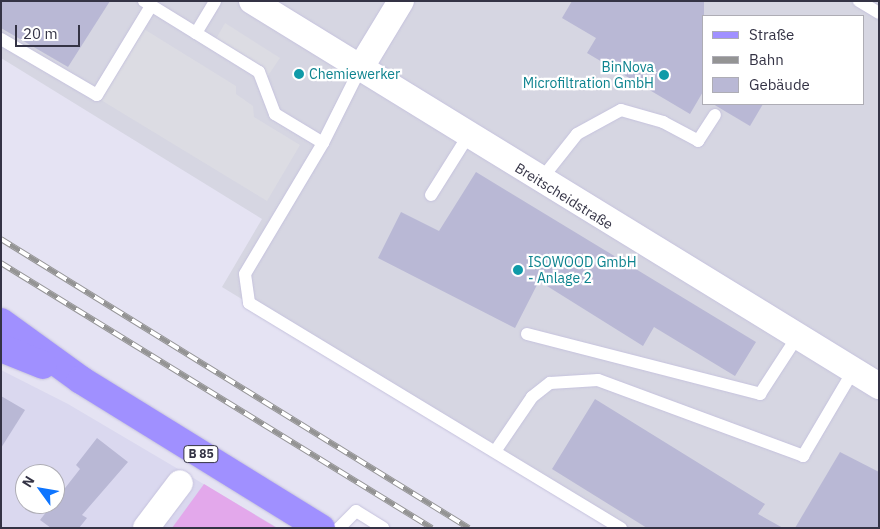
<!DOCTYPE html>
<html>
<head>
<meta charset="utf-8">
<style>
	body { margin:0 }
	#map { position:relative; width:880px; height:529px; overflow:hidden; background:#e5e3f3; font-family:"IBM Plex Sans",sans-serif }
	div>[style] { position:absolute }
	.residential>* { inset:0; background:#dad8ef }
	.industrial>* { inset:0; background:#d6d6e2 }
	.green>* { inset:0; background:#e3a8eb }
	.parking>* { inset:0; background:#dcdce3 }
	.building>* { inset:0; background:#b9b8d5 }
	.roads { filter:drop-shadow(0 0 1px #c5c2dd) drop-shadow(0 0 1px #c5c2dd) }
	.service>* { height:12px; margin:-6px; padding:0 6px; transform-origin:6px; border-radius:6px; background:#fff }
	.minor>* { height:26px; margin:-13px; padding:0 13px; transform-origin:13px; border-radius:13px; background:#fff }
	.primary>* { height:28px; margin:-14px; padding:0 14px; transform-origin:14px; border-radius:14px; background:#a090ff }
	.rail>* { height:5.5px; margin-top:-2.75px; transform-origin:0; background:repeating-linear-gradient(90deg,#fff 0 11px,#949494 0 22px); box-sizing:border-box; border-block:1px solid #949494 }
	.dots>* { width:14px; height:14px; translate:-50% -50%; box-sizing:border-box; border:2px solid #fff; border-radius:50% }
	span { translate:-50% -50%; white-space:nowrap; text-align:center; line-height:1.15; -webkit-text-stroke:4.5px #fff; paint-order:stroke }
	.shield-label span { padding:1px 4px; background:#fff; border:1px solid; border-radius:4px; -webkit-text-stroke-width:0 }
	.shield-label { font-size:12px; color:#343345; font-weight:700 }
	.culture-label { font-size:14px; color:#0d838f }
	.right { translate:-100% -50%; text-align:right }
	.left { translate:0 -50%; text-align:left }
	.street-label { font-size:14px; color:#343345 }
	.frame { position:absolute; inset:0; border:2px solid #343345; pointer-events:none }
	.legend { position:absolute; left:702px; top:15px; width:162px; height:90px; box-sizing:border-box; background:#fff; border:1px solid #aeadb5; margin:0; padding:6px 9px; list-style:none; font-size:15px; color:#343345 }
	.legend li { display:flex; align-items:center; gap:10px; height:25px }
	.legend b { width:25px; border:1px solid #aeadb5 }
	.north { position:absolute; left:15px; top:464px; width:50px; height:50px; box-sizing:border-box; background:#fff; border:1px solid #aeadb5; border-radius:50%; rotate:302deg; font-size:14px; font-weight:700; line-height:20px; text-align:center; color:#343345 }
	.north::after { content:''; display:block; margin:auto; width:18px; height:22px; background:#0e75ff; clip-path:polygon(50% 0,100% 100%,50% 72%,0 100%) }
	.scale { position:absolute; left:15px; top:25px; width:65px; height:22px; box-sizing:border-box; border:2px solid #343345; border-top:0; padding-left:6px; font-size:15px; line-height:18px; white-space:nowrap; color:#343345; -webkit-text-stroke:4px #fff; paint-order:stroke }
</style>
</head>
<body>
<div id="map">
	<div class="residential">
		<i style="clip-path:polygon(evenodd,1px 370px,68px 404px,278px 528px,1px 528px,1px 370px,25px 474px,55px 474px,55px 504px,25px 504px,25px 474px)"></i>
	</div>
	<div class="industrial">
		<i style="clip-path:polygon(evenodd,1px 1px,879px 1px,879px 528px,616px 528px,222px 287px,262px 219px,1px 58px,1px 1px,704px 16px,864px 16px,864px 104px,704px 104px,704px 16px)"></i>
	</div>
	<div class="green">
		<i style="clip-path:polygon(204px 484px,277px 528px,172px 528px)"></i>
	</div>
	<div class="parking">
		<i style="clip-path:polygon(225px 23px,280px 58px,263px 83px,213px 44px)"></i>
		<i style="clip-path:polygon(139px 26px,236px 86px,236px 94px,253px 106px,254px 117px,300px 145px,267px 201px,96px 97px)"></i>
	</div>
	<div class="building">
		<i style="clip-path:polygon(1px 1px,110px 1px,68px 67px,1px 28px)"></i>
		<i style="clip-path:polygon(572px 1px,704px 1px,704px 90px,690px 114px,587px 53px,596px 38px,562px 18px)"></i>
		<i style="clip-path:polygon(713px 104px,763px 104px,750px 126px)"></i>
		<i style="clip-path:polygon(476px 172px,756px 342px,735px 376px,654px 327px,643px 346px,539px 281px,515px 328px,378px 258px,401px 212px,439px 231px)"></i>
		<i style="clip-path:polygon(1px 396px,25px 410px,1px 448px)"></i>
		<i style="clip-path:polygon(595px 399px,765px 504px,758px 514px,783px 528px,647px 528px,552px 469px)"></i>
		<i style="clip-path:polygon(97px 438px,128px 462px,82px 515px,87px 518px,79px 528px,51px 528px,40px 520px,80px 469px,76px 465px)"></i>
		<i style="clip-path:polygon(840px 452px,879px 472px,879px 528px,795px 528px)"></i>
	</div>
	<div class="roads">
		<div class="service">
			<i style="left:144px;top:1px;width:135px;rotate:31.7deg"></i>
			<i style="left:259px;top:72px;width:45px;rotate:69.1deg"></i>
			<i style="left:275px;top:114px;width:56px;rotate:31.1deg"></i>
			<i style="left:859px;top:1px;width:23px;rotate:31deg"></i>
			<i style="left:196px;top:33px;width:37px;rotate:-59deg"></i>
			<i style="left:1px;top:39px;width:111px;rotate:30.3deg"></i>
			<i style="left:97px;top:95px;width:104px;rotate:-58.8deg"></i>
			<i style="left:361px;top:67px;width:85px;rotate:116.6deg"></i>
			<i style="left:323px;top:143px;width:152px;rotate:120.8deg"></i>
			<i style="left:245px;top:274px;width:29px;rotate:82deg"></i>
			<i style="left:249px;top:303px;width:435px;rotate:31.2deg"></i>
			<i style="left:539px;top:182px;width:61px;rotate:-51.6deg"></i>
			<i style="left:577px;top:134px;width:50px;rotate:-28.6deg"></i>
			<i style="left:621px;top:110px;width:44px;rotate:15.9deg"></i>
			<i style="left:663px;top:122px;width:40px;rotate:28deg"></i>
			<i style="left:698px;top:141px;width:31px;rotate:-57deg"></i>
			<i style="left:431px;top:195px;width:70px;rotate:-57.9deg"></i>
			<i style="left:527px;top:334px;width:241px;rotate:14.4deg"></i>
			<i style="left:760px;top:394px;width:68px;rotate:-57deg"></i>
			<i style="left:496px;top:450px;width:64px;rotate:-55.8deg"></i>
			<i style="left:532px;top:397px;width:23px;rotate:-38deg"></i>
			<i style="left:550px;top:383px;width:48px;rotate:-3.6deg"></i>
			<i style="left:598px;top:380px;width:219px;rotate:20.3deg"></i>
			<i style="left:803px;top:456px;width:99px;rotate:-59.5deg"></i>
			<i style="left:339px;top:528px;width:24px;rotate:-45deg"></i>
			<i style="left:356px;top:511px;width:32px;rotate:32deg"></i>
		</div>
		<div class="minor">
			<i style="left:252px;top:1px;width:736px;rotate:31.55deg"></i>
			<i style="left:361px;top:67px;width:77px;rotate:-58.8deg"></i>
			<i style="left:146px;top:528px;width:56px;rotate:-52.9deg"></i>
		</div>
		<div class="primary">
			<i style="left:1px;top:322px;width:99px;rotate:35.9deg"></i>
			<i style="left:81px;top:380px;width:282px;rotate:31.7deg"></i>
			<i style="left:1px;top:348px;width:45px;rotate:22deg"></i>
		</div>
	</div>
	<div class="rail">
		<i style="left:1px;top:239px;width:550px;rotate:31.7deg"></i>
		<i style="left:1px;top:263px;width:506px;rotate:31.59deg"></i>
	</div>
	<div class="dots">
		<i style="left:299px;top:74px;background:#0f9aa8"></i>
		<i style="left:664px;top:75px;background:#0f9aa8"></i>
		<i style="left:518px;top:270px;background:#0f9aa8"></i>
	</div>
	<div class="shield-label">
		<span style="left:201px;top:454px">B 85</span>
	</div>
	<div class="culture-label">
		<span class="right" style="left:654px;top:75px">BinNova<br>Microfiltration GmbH</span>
		<span class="left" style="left:309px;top:74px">Chemiewerker</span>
		<span class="left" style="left:528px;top:270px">ISOWOOD GmbH<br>- Anlage 2</span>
	</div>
	<div class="street-label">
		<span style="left:564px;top:196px;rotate:32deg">Breitscheidstraße</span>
	</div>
	<div class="frame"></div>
	<ul class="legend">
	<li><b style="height:6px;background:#a090ff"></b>Straße</li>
	<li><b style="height:6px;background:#949494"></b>Bahn</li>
	<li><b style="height:14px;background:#b9b8d5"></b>Gebäude</li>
	</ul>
	<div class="north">N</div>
	<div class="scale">20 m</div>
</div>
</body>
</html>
